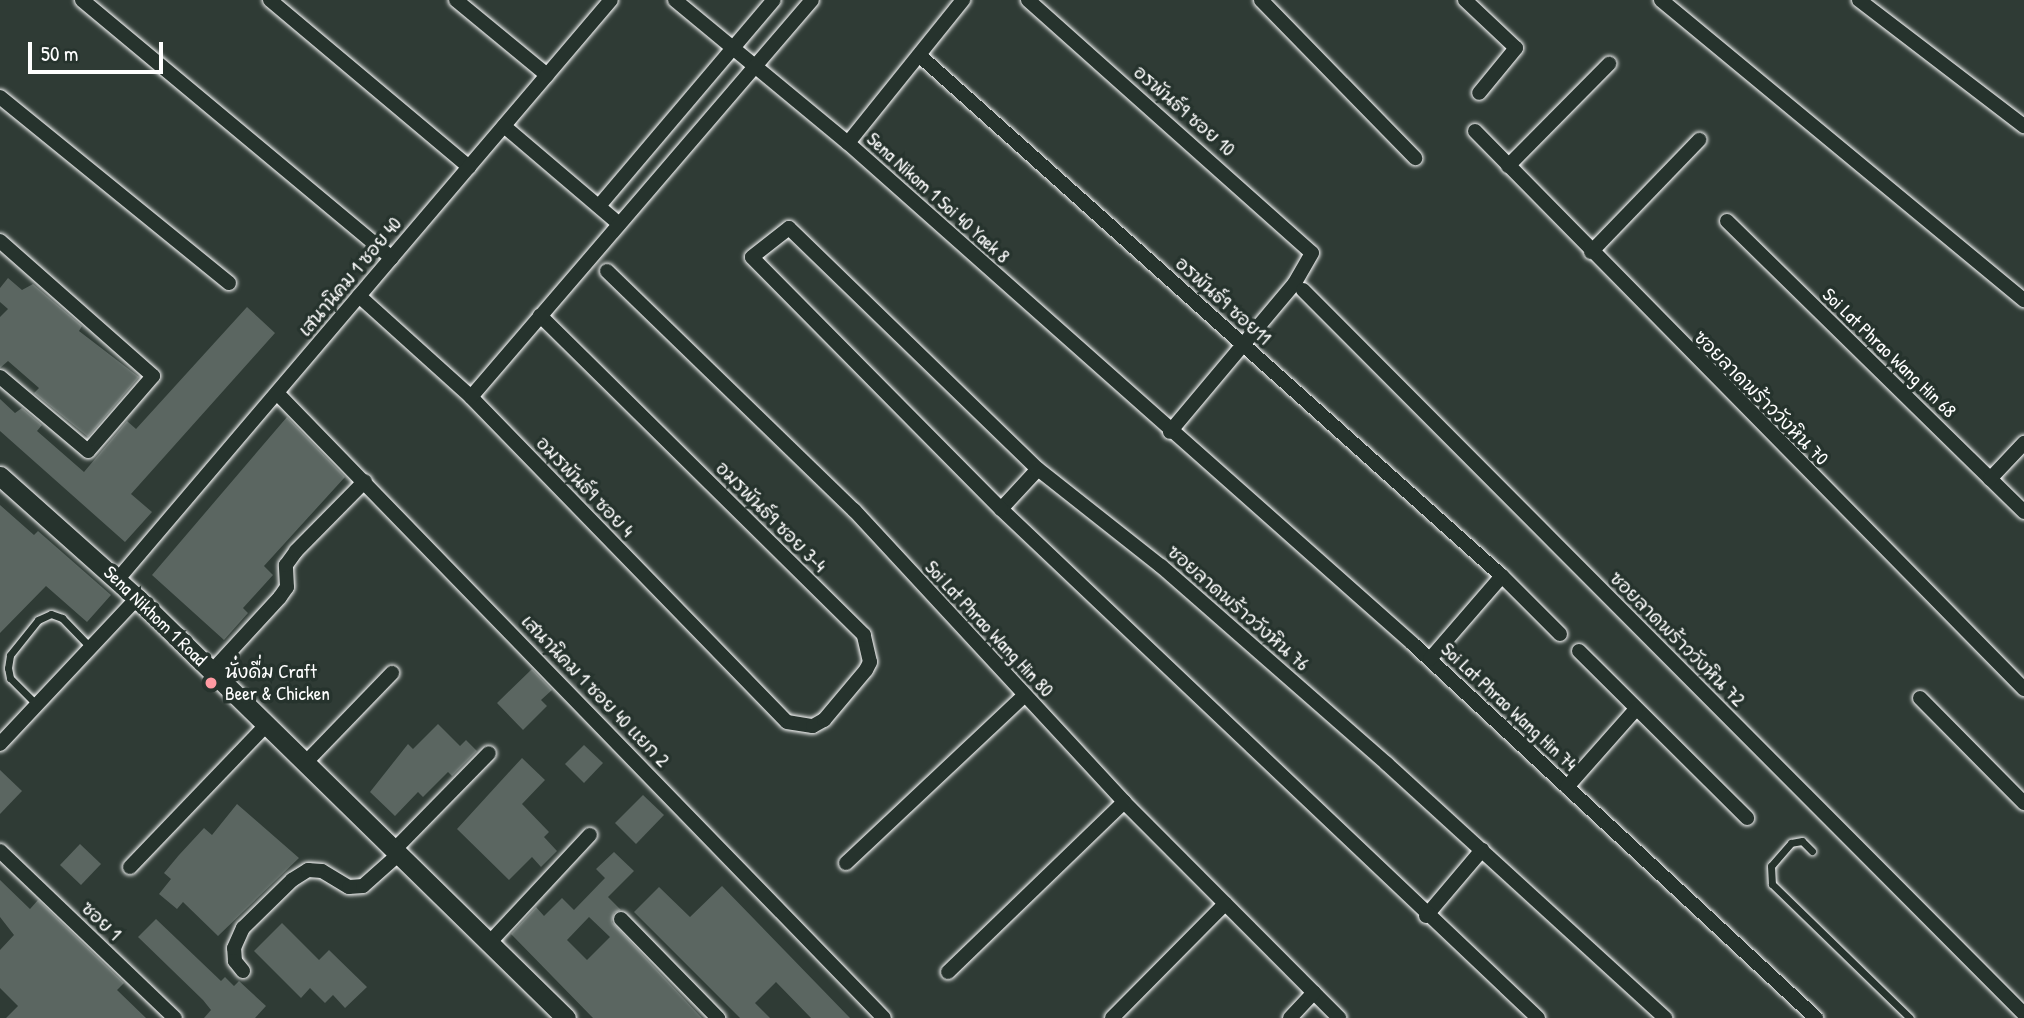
<!DOCTYPE html>
<html>
<head>
<meta charset="utf-8">
<style>
	body { margin:0 }
	#map { position:relative; width:2024px; height:1018px; overflow:hidden; background:#2f3b35; font-family:"Patrick Hand","Playpen Sans Thai",sans-serif }
	div>[style] { position:absolute }
	.building>* { inset:0; background:#5b6661 }
	.roads { filter:drop-shadow(0 0 2px #fff) drop-shadow(0 0 2px #fff) }
	.lane>* { height:7px; margin:-3.5px; padding:0 3.5px; transform-origin:3.5px; border-radius:3.5px; background:#26332d }
	.street>* { height:14px; margin:-7px; padding:0 7px; transform-origin:7px; border-radius:7px; background:#26332d }
	.secondary>* { height:19px; margin:-9.5px; padding:0 9.5px; transform-origin:9.5px; border-radius:9.5px; background:#26332d }
	.dots>* { width:19px; height:19px; translate:-50% -50%; box-sizing:border-box; border:4px solid #26332d; border-radius:50% }
	span { translate:-50% -50%; white-space:nowrap; text-align:center; line-height:1.15; -webkit-text-stroke:7px #26332d; paint-order:stroke }
	.street-label { font-size:19px; color:#fff }
	.poi-label { font-size:19px; color:#fff }
	.left { translate:0 -50%; text-align:left }
	.scale { position:absolute; left:28px; top:42px; width:135px; height:32px; box-sizing:border-box; border:4px solid #fff; border-top:0; padding-left:9px; font-size:21px; line-height:24px; white-space:nowrap; color:#fff; -webkit-text-stroke:5px #26332d; paint-order:stroke }
</style>
</head>
<body>
<div id="map">
	<div class="building">
		<i style="clip-path:polygon(8px 278px,22px 290px,33px 284px,82px 326px,79px 331px,139px 377px,88px 437px,34px 393px,39px 388px,8px 361px,0 368px,0 317px,8px 309px,0 302px,0 288px)"></i>
		<i style="clip-path:polygon(247px 307px,275px 333px,131px 494px,152px 512px,125px 542px,0 431px,0 399px,15px 413px,22px 408px,42px 425px,37px 431px,84px 472px,127px 421px,136px 429px)"></i>
		<i style="clip-path:polygon(287px 417px,345px 477px,264px 566px,273px 575px,243px 608px,248px 613px,224px 640px,152px 575px)"></i>
		<i style="clip-path:polygon(0 505px,34px 535px,38px 531px,111px 595px,87px 622px,46px 586px,0 633px)"></i>
		<i style="clip-path:polygon(532px 669px,552px 690px,541px 700px,547px 706px,523px 730px,497px 703px)"></i>
		<i style="clip-path:polygon(438px 724px,460px 746px,466px 740px,477px 751px,452px 776px,448px 772px,423px 797px,418px 792px,395px 816px,370px 792px,408px 744px,413px 749px)"></i>
		<i style="clip-path:polygon(584px 745px,603px 763px,584px 783px,565px 764px)"></i>
		<i style="clip-path:polygon(522px 758px,545px 780px,522px 804px,549px 832px,544px 837px,557px 851px,541px 867px,532px 857px,509px 880px,457px 829px)"></i>
		<i style="clip-path:polygon(0 770px,22px 791px,0 814px)"></i>
		<i style="clip-path:polygon(643px 795px,664px 815px,636px 844px,615px 823px)"></i>
		<i style="clip-path:polygon(237px 804px,299px 858px,218px 936px,183px 902px,177px 909px,159px 894px,171px 879px,164px 873px,179px 855px,204px 828px,212px 835px)"></i>
		<i style="clip-path:polygon(80px 844px,101px 864px,81px 885px,60px 865px)"></i>
		<i style="clip-path:polygon(evenodd,614px 852px,634px 871px,608px 897px,621px 910px,614px 913px,612px 922px,702px 1018px,593px 1018px,511px 934px,536px 907px,544px 916px,562px 898px,574px 910px,605px 878px,596px 869px,614px 852px,589px 917px,610px 937px,587px 960px,567px 940px,589px 917px)"></i>
		<i style="clip-path:polygon(0 880px,30px 909px,38px 900px,124px 983px,117px 990px,146px 1018px,6px 1018px,18px 1006px,0 988px,0 950px,14px 935px,0 917px)"></i>
		<i style="clip-path:polygon(722px 886px,850px 1018px,811px 1018px,776px 982px,755px 1003px,770px 1018px,740px 1018px,634px 912px,659px 887px,690px 917px)"></i>
		<i style="clip-path:polygon(156px 919px,221px 981px,225px 977px,234px 986px,239px 981px,266px 1006px,255px 1018px,204px 1018px,211px 1010px,203px 1000px,138px 937px)"></i>
		<i style="clip-path:polygon(282px 923px,319px 960px,329px 950px,367px 987px,345px 1008px,333px 995px,325px 1003px,310px 988px,301px 998px,254px 951px)"></i>
	</div>
	<div class="roads">
		<div class="lane">
			<i style="left:37px;top:705px;width:38px;rotate:-135deg"></i>
			<i style="left:10px;top:678px;width:10px;rotate:-101deg"></i>
			<i style="left:8px;top:668px;width:13px;rotate:-81deg"></i>
			<i style="left:10px;top:655px;width:45px;rotate:-51.3deg"></i>
			<i style="left:38px;top:620px;width:14px;rotate:-25deg"></i>
			<i style="left:51px;top:614px;width:12px;rotate:20deg"></i>
			<i style="left:62px;top:618px;width:40px;rotate:46deg"></i>
			<i style="left:1812px;top:851px;width:14px;rotate:-135deg"></i>
			<i style="left:1802px;top:841px;width:11px;rotate:170deg"></i>
			<i style="left:1791px;top:843px;width:30px;rotate:131deg"></i>
			<i style="left:1771px;top:866px;width:18px;rotate:87deg"></i>
			<i style="left:1772px;top:884px;width:192px;rotate:44.2deg"></i>
		</div>
		<div class="street">
			<i style="left:82px;top:0;width:403px;rotate:39.8deg"></i>
			<i style="left:270px;top:0;width:260px;rotate:40deg"></i>
			<i style="left:456px;top:0;width:118px;rotate:39.5deg"></i>
			<i style="left:675px;top:0;width:224px;rotate:39.6deg"></i>
			<i style="left:848px;top:143px;width:755px;rotate:41.56deg"></i>
			<i style="left:1413px;top:644px;width:550px;rotate:42.86deg"></i>
			<i style="left:1028px;top:0;width:380px;rotate:41.7deg"></i>
			<i style="left:1312px;top:253px;width:36px;rotate:120deg"></i>
			<i style="left:1294px;top:284px;width:193px;rotate:130deg"></i>
			<i style="left:1261px;top:0;width:221px;rotate:45.7deg"></i>
			<i style="left:1465px;top:0;width:70px;rotate:43.3deg"></i>
			<i style="left:1516px;top:48px;width:58px;rotate:129.4deg"></i>
			<i style="left:1661px;top:0;width:471px;rotate:39.6deg"></i>
			<i style="left:1859px;top:0;width:208px;rotate:37.4deg"></i>
			<i style="left:919px;top:55px;width:782px;rotate:41.79deg"></i>
			<i style="left:1502px;top:576px;width:82px;rotate:45deg"></i>
			<i style="left:0;top:97px;width:295px;rotate:39.1deg"></i>
			<i style="left:504px;top:126px;width:151px;rotate:40.4deg"></i>
			<i style="left:1475px;top:131px;width:783px;rotate:45.47deg"></i>
			<i style="left:848px;top:143px;width:184px;rotate:-51.2deg"></i>
			<i style="left:1508px;top:166px;width:144px;rotate:-45.3deg"></i>
			<i style="left:599px;top:206px;width:270px;rotate:-49.7deg"></i>
			<i style="left:1727px;top:221px;width:416px;rotate:44.4deg"></i>
			<i style="left:0;top:241px;width:204px;rotate:41.4deg"></i>
			<i style="left:153px;top:376px;width:99px;rotate:130.9deg"></i>
			<i style="left:88px;top:451px;width:115px;rotate:-139.9deg"></i>
			<i style="left:1591px;top:252px;width:156px;rotate:-46deg"></i>
			<i style="left:607px;top:271px;width:344px;rotate:44.1deg"></i>
			<i style="left:854px;top:510px;width:398px;rotate:47.2deg"></i>
			<i style="left:1124px;top:802px;width:305px;rotate:45.1deg"></i>
			<i style="left:1303px;top:290px;width:1022px;rotate:45.12deg"></i>
			<i style="left:359px;top:296px;width:151px;rotate:42deg"></i>
			<i style="left:471px;top:397px;width:453px;rotate:45.8deg"></i>
			<i style="left:787px;top:722px;width:26px;rotate:9deg"></i>
			<i style="left:813px;top:726px;width:13px;rotate:-29deg"></i>
			<i style="left:824px;top:720px;width:65px;rotate:-50deg"></i>
			<i style="left:866px;top:670px;width:9px;rotate:-63deg"></i>
			<i style="left:870px;top:662px;width:28px;rotate:-103deg"></i>
			<i style="left:864px;top:635px;width:455px;rotate:-135.4deg"></i>
			<i style="left:277px;top:393px;width:871px;rotate:45.84deg"></i>
			<i style="left:471px;top:397px;width:523px;rotate:-49.34deg"></i>
			<i style="left:1990px;top:479px;width:50px;rotate:-46.6deg"></i>
			<i style="left:1001px;top:509px;width:54px;rotate:-47.2deg"></i>
			<i style="left:118px;top:579px;width:760px;rotate:-49.59deg"></i>
			<i style="left:1579px;top:651px;width:237px;rotate:44.8deg"></i>
			<i style="left:1430px;top:659px;width:110px;rotate:-49.1deg"></i>
			<i style="left:212px;top:671px;width:100px;rotate:-47.4deg"></i>
			<i style="left:280px;top:597px;width:12px;rotate:-55deg"></i>
			<i style="left:287px;top:587px;width:22px;rotate:-93deg"></i>
			<i style="left:286px;top:565px;width:17px;rotate:-54deg"></i>
			<i style="left:296px;top:551px;width:98px;rotate:-45.4deg"></i>
			<i style="left:1920px;top:698px;width:148px;rotate:45.3deg"></i>
			<i style="left:0;top:744px;width:200px;rotate:-46.8deg"></i>
			<i style="left:306px;top:762px;width:124px;rotate:-46deg"></i>
			<i style="left:1567px;top:787px;width:104px;rotate:-48.5deg"></i>
			<i style="left:395px;top:849px;width:134px;rotate:-45.6deg"></i>
			<i style="left:0;top:851px;width:242px;rotate:43.7deg"></i>
			<i style="left:846px;top:863px;width:244px;rotate:-43.2deg"></i>
			<i style="left:130px;top:867px;width:198px;rotate:-46.2deg"></i>
			<i style="left:1426px;top:916px;width:87px;rotate:-49.7deg"></i>
			<i style="left:621px;top:919px;width:139px;rotate:45.6deg"></i>
			<i style="left:491px;top:941px;width:145px;rotate:-47deg"></i>
			<i style="left:243px;top:971px;width:13px;rotate:-129deg"></i>
			<i style="left:235px;top:961px;width:13px;rotate:-94deg"></i>
			<i style="left:234px;top:948px;width:22px;rotate:-66deg"></i>
			<i style="left:243px;top:928px;width:69px;rotate:-44.4deg"></i>
			<i style="left:292px;top:880px;width:19px;rotate:-32deg"></i>
			<i style="left:308px;top:870px;width:14px;rotate:4deg"></i>
			<i style="left:322px;top:871px;width:31px;rotate:31deg"></i>
			<i style="left:349px;top:887px;width:14px;rotate:-4deg"></i>
			<i style="left:363px;top:886px;width:50px;rotate:-41.7deg"></i>
			<i style="left:948px;top:972px;width:245px;rotate:-44deg"></i>
			<i style="left:1112px;top:1018px;width:161px;rotate:-45.3deg"></i>
			<i style="left:1290px;top:1018px;width:35px;rotate:-47deg"></i>
			<i style="left:1538px;top:1018px;width:740px;rotate:-136.53deg"></i>
			<i style="left:1001px;top:509px;width:354px;rotate:-134.7deg"></i>
			<i style="left:752px;top:257px;width:47px;rotate:-38.1deg"></i>
			<i style="left:789px;top:228px;width:347px;rotate:44.1deg"></i>
			<i style="left:1038px;top:469px;width:157px;rotate:38.3deg"></i>
			<i style="left:1161px;top:566px;width:300px;rotate:41.2deg"></i>
			<i style="left:1387px;top:764px;width:377px;rotate:42.4deg"></i>
		</div>
		<div class="secondary">
			<i style="left:0;top:476px;width:183px;rotate:41.7deg"></i>
			<i style="left:137px;top:598px;width:600px;rotate:44.39deg"></i>
		</div>
	</div>
	<div class="dots">
		<i style="left:211px;top:683px;background:#ff9aa2"></i>
	</div>
	<div class="street-label">
		<span style="left:1184px;top:111px;rotate:41deg">อรพันธ์9 ซอย 10</span>
		<span style="left:938px;top:198px;rotate:42deg">Sena Nikom 1 Soi 40 Yaek 8</span>
		<span style="left:350px;top:277px;rotate:-50deg">เสนานิคม 1 ซอย 40</span>
		<span style="left:1223px;top:301px;rotate:42deg">อรพันธ์9 ซอย11</span>
		<span style="left:1889px;top:353px;rotate:44deg">Soi Lat Phrao Wang Hin 68</span>
		<span style="left:1761px;top:398px;rotate:45deg">ซอยลาดพร้าววังหิน 70</span>
		<span style="left:585px;top:487px;rotate:46deg">อมรพันธ์9 ซอย 4</span>
		<span style="left:771px;top:517px;rotate:45deg">อมรพันธ์9 ซอย 3-4</span>
		<span style="left:1238px;top:608px;rotate:41deg">ซอยลาดพร้าววังหิน 76</span>
		<span style="left:155px;top:616px;rotate:44deg">Sena Nikhom 1 Road</span>
		<span style="left:989px;top:629px;rotate:47deg">Soi Lat Phrao Wang Hin 80</span>
		<span style="left:1677px;top:639px;rotate:45deg">ซอยลาดพร้าววังหิน 72</span>
		<span style="left:595px;top:691px;rotate:46deg">เสนานิคม 1 ซอย 40 แยก 2</span>
		<span style="left:1509px;top:707px;rotate:43deg">Soi Lat Phrao Wang Hin 74</span>
		<span style="left:101px;top:921px;rotate:44deg">ซอย 1</span>
	</div>
	<div class="poi-label">
		<span class="left" style="left:225px;top:683px">นั่งดื่ม Craft<br>Beer &amp; Chicken</span>
	</div>
	<div class="scale">50 m</div>
</div>
</body>
</html>
